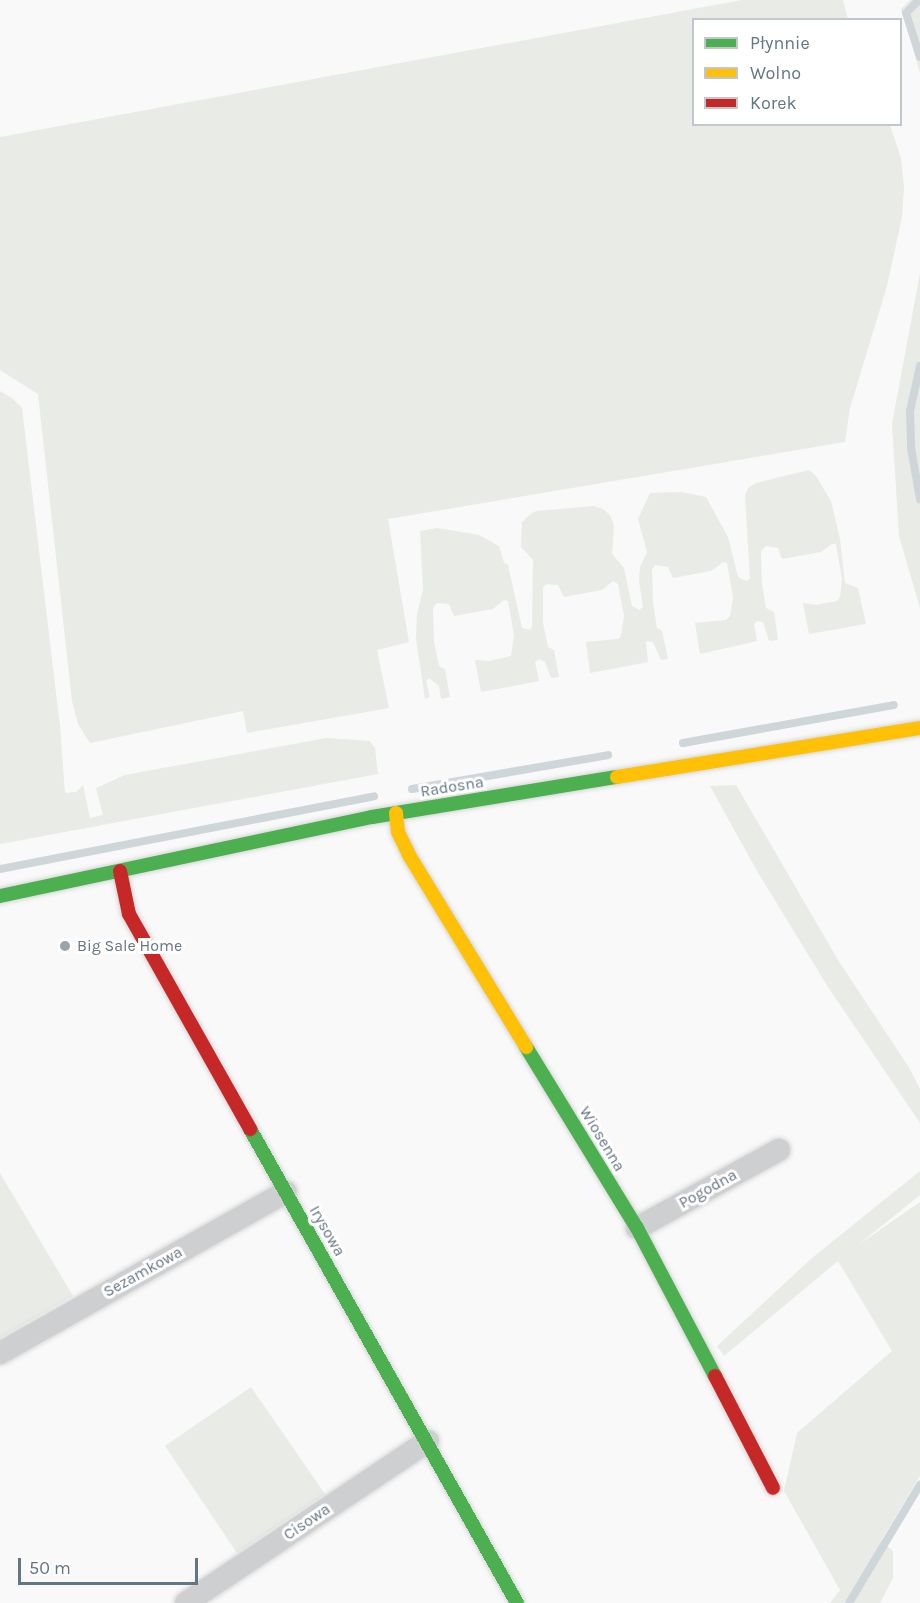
<!DOCTYPE html>
<html>
<head>
<meta charset="utf-8">
<style>
	body { margin:0 }
	#map { position:relative; width:920px; height:1603px; overflow:hidden; background:#f9f9f9; font-family:Karla,sans-serif }
	div>[style] { position:absolute }
	.green>* { inset:0; background:#e8ebe6 }
	.stream>* { height:8px; margin:-4px; padding:0 4px; transform-origin:4px; border-radius:4px; background:#ced6d9 }
	.roads { filter:drop-shadow(0 0 2px #d5d6d7) drop-shadow(0 0 2px #d5d6d7) }
	.street>* { height:22px; margin:-11px; padding:0 11px; transform-origin:11px; border-radius:11px; background:#cecfd0 }
	.fast>* { height:14px; margin:-7px; padding:0 7px; transform-origin:7px; border-radius:7px; background:#4caf50 }
	.slow>* { height:14px; margin:-7px; padding:0 7px; transform-origin:7px; border-radius:7px; background:#ffc107 }
	.jam>* { height:14px; margin:-7px; padding:0 7px; transform-origin:7px; border-radius:7px; background:#c62828 }
	.dots>* { width:16px; height:16px; translate:-50% -50%; box-sizing:border-box; border:3px solid #fff; border-radius:50% }
	span { translate:-50% -50%; white-space:nowrap; text-align:center; line-height:1.15; -webkit-text-stroke:6px #fff; paint-order:stroke }
	.street-label { font-size:16px; color:#657683 }
	.poi-label { font-size:16px; color:#657683 }
	.left { translate:0 -50%; text-align:left }
	.legend { position:absolute; left:692px; top:18px; width:210px; height:108px; box-sizing:border-box; background:#fff; border:2px solid #c1c8cd; margin:0; padding:8px 10px; list-style:none; font-size:18px; color:#657683 }
	.legend li { display:flex; align-items:center; gap:12px; height:30px }
	.legend b { width:30px; border:2px solid #c1c8cd }
	.scale { position:absolute; left:18px; top:1558px; width:180px; height:27px; box-sizing:border-box; border:3px solid #657683; border-top:0; padding-left:8px; font-size:18px; line-height:21px; white-space:nowrap; color:#657683; -webkit-text-stroke:4px #fff; paint-order:stroke }
</style>
</head>
<body>
<div id="map">
	<div class="green">
		<i style="clip-path:polygon(742px 0,843px 0,848px 19px,694px 20px,694px 124px,890px 125px,901px 158px,904px 188px,902px 217px,887px 286px,850px 408px,845px 442px,388px 519px,409px 642px,377px 650px,389px 708px,247px 733px,243px 711px,90px 743px,78px 724px,72px 701px,38px 394px,0 370px,0 137px)"></i>
		<i style="clip-path:polygon(910px 0,920px 0,920px 73px,901px 9px)"></i>
		<i style="clip-path:polygon(920px 273px,920px 608px,899px 536px,892px 424px)"></i>
		<i style="clip-path:polygon(0 391px,13px 399px,22px 408px,60px 726px,65px 793px,76px 792px,83px 785px,90px 818px,103px 815px,96px 788px,125px 775px,326px 738px,370px 741px,375px 748px,378px 774px,0 844px)"></i>
		<i style="clip-path:polygon(809px 470px,816px 476px,831px 501px,840px 539px,845px 583px,858px 588px,866px 624px,809px 634px,803px 603px,816px 605px,837px 601px,840px 597px,842px 579px,836px 544px,832px 544px,821px 552px,782px 559px,778px 548px,766px 546px,761px 551px,762px 584px,766px 608px,774px 612px,778px 640px,769px 641px,763px 622px,757px 621px,754px 624px,757px 641px,700px 654px,695px 623px,726px 620px,730px 616px,733px 598px,727px 563px,723px 562px,711px 571px,673px 578px,668px 567px,655px 565px,652px 570px,653px 603px,657px 628px,662px 631px,668px 659px,661px 660px,653px 642px,646px 641px,648px 662px,590px 673px,586px 642px,618px 639px,621px 636px,624px 616px,618px 584px,613px 581px,602px 590px,564px 597px,558px 585px,547px 584px,543px 587px,543px 623px,548px 647px,554px 650px,559px 677px,551px 678px,545px 662px,539px 659px,535px 662px,539px 681px,481px 692px,475px 660px,490px 661px,511px 656px,514px 635px,508px 601px,504px 600px,493px 609px,454px 616px,449px 604px,437px 603px,433px 608px,434px 642px,439px 666px,445px 669px,450px 697px,441px 699px,439px 686px,429px 678px,426px 681px,430px 697px,425px 699px,416px 639px,417px 614px,423px 590px,420px 531px,437px 528px,479px 535px,499px 546px,504px 563px,508px 565px,522px 628px,530px 630px,532px 627px,533px 560px,521px 547px,522px 522px,528px 516px,536px 511px,594px 506px,603px 509px,610px 515px,614px 526px,612px 554px,624px 568px,632px 606px,639px 610px,643px 607px,639px 581px,640px 567px,647px 552px,638px 519px,650px 493px,681px 492px,706px 497px,728px 537px,738px 577px,746px 581px,750px 579px,745px 496px,748px 488px,756px 483px)"></i>
		<i style="clip-path:polygon(736px 785px,838px 960px,910px 1069px,920px 1089px,920px 1123px,828px 987px,757px 871px,710px 786px)"></i>
		<i style="clip-path:polygon(920px 1171px,920px 1195px,858px 1245px,920px 1202px,920px 1476px,881px 1541px,893px 1551px,893px 1578px,880px 1603px,830px 1603px,840px 1590px,784px 1491px,797px 1433px,892px 1351px,838px 1261px,724px 1356px,717px 1346px,812px 1258px)"></i>
		<i style="clip-path:polygon(0 1173px,73px 1296px,0 1338px)"></i>
		<i style="clip-path:polygon(251px 1387px,325px 1494px,237px 1553px,165px 1446px)"></i>
	</div>
	<div class="stream">
		<i style="left:919px;top:0;width:18px;rotate:135deg"></i>
		<i style="left:906px;top:13px;width:46px;rotate:72.3deg"></i>
		<i style="left:920px;top:366px;width:46px;rotate:102.5deg"></i>
		<i style="left:910px;top:411px;width:37px;rotate:88deg"></i>
		<i style="left:911px;top:448px;width:52px;rotate:80deg"></i>
		<i style="left:683px;top:743px;width:214px;rotate:-10.2deg"></i>
		<i style="left:412px;top:789px;width:199px;rotate:-9.8deg"></i>
		<i style="left:0;top:869px;width:381px;rotate:-11deg"></i>
		<i style="left:849px;top:1603px;width:138px;rotate:-59deg"></i>
	</div>
	<div class="roads">
		<div class="street">
			<i style="left:637px;top:1228px;width:162px;rotate:-28.8deg"></i>
			<i style="left:0;top:1353px;width:328px;rotate:-29.4deg"></i>
			<i style="left:186px;top:1603px;width:291px;rotate:-33.8deg"></i>
		</div>
		<div class="fast">
			<i style="left:0;top:896px;width:380px;rotate:-12deg"></i>
			<i style="left:372px;top:817px;width:248px;rotate:-9.3deg"></i>
			<i style="left:526px;top:1047px;width:212px;rotate:58.5deg"></i>
			<i style="left:637px;top:1228px;width:167px;rotate:62.2deg"></i>
			<i style="left:250px;top:1129px;width:544px;rotate:60.61deg"></i>
		</div>
		<div class="slow">
			<i style="left:617px;top:777px;width:307px;rotate:-9.2deg"></i>
			<i style="left:396px;top:813px;width:19px;rotate:84deg"></i>
			<i style="left:398px;top:832px;width:25px;rotate:64deg"></i>
			<i style="left:409px;top:855px;width:225px;rotate:58.6deg"></i>
		</div>
		<div class="jam">
			<i style="left:120px;top:871px;width:44px;rotate:78.2deg"></i>
			<i style="left:129px;top:914px;width:247px;rotate:60.6deg"></i>
			<i style="left:715px;top:1376px;width:126px;rotate:62.6deg"></i>
		</div>
	</div>
	<div class="dots">
		<i style="left:65px;top:946px;background:#99a4ac"></i>
	</div>
	<div class="street-label">
		<span style="left:452px;top:787px;rotate:-9deg">Radosna</span>
		<span style="left:602px;top:1139px;rotate:59deg">Wiosenna</span>
		<span style="left:708px;top:1189px;rotate:-29deg">Pogodna</span>
		<span style="left:327px;top:1231px;rotate:60deg">Irysowa</span>
		<span style="left:143px;top:1272px;rotate:-29deg">Sezamkowa</span>
		<span style="left:307px;top:1522px;rotate:-34deg">Cisowa</span>
	</div>
	<div class="poi-label">
		<span class="left" style="left:77px;top:946px">Big Sale Home</span>
	</div>
	<ul class="legend">
	<li><b style="height:8px;background:#4caf50"></b>Płynnie</li>
	<li><b style="height:8px;background:#ffc107"></b>Wolno</li>
	<li><b style="height:8px;background:#c62828"></b>Korek</li>
	</ul>
	<div class="scale">50 m</div>
</div>
</body>
</html>
